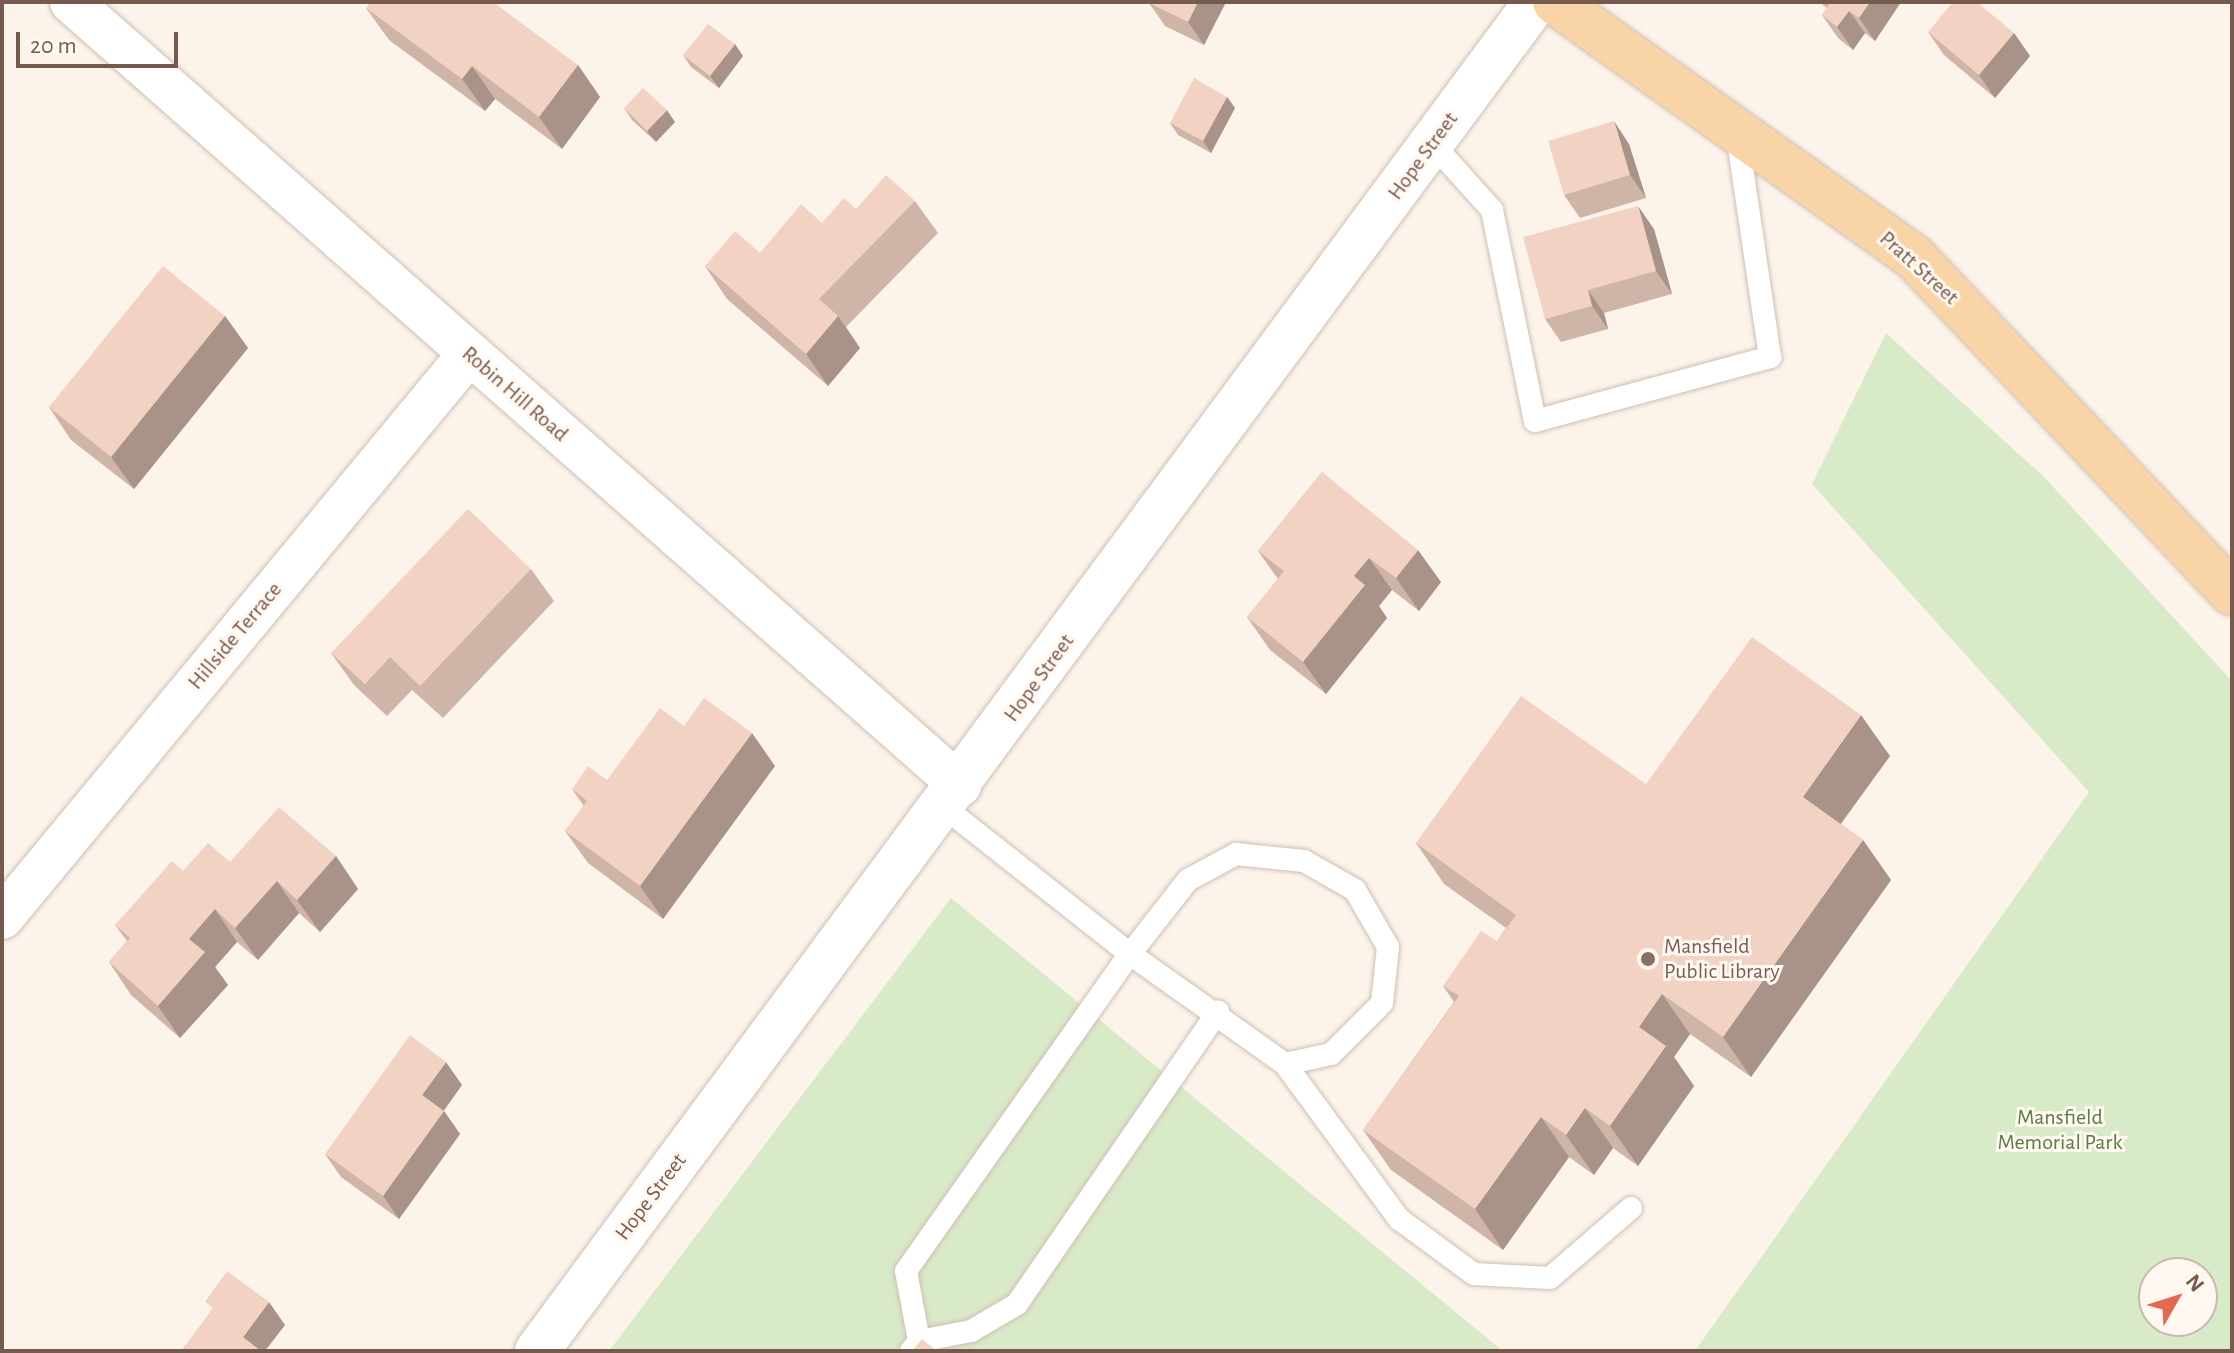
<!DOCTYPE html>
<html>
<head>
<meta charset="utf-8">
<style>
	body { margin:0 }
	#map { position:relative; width:2234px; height:1353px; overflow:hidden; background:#fcf4eb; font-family:"Alegreya Sans",sans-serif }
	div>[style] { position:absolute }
	.green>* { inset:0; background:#d9eac9 }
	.roads { filter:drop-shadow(0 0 2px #d1beb2) drop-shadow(0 0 2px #d1beb2) }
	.service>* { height:22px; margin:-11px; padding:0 11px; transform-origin:11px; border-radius:11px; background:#fff }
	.minor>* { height:42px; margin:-21px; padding:0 21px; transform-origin:21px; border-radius:21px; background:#fff }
	.secondary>* { height:44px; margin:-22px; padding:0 22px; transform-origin:22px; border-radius:22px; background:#fff }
	.primary>* { height:44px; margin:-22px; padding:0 22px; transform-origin:22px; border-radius:22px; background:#f8d4a6 }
	.wall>* { inset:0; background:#cfb5a8 }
	.shaded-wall>* { inset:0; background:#a99388 }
	.building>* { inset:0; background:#f1d2c3 }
	.dots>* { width:22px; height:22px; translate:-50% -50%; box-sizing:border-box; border:4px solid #fff8f1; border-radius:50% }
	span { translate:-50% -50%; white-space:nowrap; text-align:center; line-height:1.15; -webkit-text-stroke:6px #fff8f1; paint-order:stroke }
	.street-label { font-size:22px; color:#775a4e }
	.education-label { font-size:22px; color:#785e54 }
	.left { translate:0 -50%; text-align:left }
	.park-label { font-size:22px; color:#5a7c46 }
	.frame { position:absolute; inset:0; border:4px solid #775a4e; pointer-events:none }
	.north { position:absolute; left:2138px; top:1257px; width:80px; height:80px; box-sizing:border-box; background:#fff8f1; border:2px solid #c9b9b0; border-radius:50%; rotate:51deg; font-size:22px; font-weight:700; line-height:32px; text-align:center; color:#775a4e }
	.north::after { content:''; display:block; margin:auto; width:28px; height:36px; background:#e16a54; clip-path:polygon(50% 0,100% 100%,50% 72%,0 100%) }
	.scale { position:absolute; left:16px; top:32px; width:162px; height:36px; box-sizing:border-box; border:4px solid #775a4e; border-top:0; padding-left:10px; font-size:24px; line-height:28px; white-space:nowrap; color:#775a4e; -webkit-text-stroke:6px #fff8f1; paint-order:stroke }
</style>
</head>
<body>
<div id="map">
	<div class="green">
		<i style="clip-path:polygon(evenodd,1886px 333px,2044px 477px,2232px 681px,2232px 1351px,1695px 1351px,2089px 792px,1812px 484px,1886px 333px,2154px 1273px,2202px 1273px,2202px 1321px,2154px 1321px,2154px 1273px)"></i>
		<i style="clip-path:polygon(951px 898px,1503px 1351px,609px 1351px)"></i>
	</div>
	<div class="roads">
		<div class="service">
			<i style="left:1432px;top:143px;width:90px;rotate:48.2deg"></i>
			<i style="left:1492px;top:210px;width:215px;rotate:78.5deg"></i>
			<i style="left:1535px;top:421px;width:244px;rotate:-15.2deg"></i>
			<i style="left:1770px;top:357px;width:226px;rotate:-98.4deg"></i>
			<i style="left:1285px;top:1064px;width:192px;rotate:53.7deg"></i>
			<i style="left:1399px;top:1219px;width:93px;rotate:36.3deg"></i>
			<i style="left:1474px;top:1274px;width:76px;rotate:3deg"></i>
			<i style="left:1550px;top:1278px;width:107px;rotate:-40.8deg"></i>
			<i style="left:919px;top:1341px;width:53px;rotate:-10.9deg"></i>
			<i style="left:971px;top:1331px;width:53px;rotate:-30.4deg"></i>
			<i style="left:1017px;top:1304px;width:355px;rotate:-55.5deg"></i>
			<i style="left:911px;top:1351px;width:13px;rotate:-51deg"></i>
			<i style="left:919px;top:1341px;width:71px;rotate:-100.5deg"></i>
			<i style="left:906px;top:1271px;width:388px;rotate:-54.8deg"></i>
			<i style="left:1130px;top:954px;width:94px;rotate:-51.9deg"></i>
			<i style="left:1188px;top:880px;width:55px;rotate:-28.4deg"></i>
			<i style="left:1236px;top:854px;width:68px;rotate:5.9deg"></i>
			<i style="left:1304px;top:861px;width:59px;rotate:29.6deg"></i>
			<i style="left:1355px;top:890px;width:66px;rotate:59.9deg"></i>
			<i style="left:1388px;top:947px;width:56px;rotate:96.1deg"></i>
			<i style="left:1382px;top:1003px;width:72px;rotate:135deg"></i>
			<i style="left:1331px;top:1054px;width:47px;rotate:167.7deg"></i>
			<i style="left:1285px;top:1064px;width:190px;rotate:-144.6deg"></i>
			<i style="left:1130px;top:954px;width:237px;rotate:-141.7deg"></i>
		</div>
		<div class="minor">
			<i style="left:71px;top:2px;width:1185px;rotate:41.37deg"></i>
			<i style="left:2px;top:918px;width:732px;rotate:-50.37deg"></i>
		</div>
		<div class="secondary">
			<i style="left:537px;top:1351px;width:1679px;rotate:-53.48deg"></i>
		</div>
		<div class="primary">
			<i style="left:1555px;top:2px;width:442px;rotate:35.4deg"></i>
			<i style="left:1915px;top:258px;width:461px;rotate:46.6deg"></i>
		</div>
	</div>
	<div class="wall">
		<i style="clip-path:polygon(1226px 2px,1204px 45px,1165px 26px,1149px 3px)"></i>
		<i style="clip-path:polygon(1819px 2px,1901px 2px,1875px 41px,1865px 33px,1853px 50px,1838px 38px,1822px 15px,1827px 8px)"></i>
		<i style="clip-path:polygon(366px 8px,578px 65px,600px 97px,562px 149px,495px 99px,485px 111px,389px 40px)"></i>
		<i style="clip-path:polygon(1928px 32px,2014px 33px,2030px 56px,1995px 98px,1944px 55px)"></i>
		<i style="clip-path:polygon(683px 55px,743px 56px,719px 88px,691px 67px)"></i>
		<i style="clip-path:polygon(1227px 97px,1235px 108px,1211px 153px,1178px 135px,1170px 123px)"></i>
		<i style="clip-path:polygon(624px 108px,675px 122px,656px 142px,632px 120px)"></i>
		<i style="clip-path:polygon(1629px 144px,1646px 198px,1580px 218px,1564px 195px)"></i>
		<i style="clip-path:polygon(915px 201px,938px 233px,846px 327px,860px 348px,828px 386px,727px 299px,705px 266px,760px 253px,856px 209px)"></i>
		<i style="clip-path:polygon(1654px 229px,1672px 294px,1604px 313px,1608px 329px,1561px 342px,1545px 319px)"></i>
		<i style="clip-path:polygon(225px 316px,248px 348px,134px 489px,71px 440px,49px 407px)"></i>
		<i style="clip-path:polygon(1322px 472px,1441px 582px,1419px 611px,1392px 590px,1379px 606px,1387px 618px,1326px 694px,1270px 650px,1247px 617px,1278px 579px,1258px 551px)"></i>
		<i style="clip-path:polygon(531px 569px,554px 601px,443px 718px,412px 690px,387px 716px,354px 685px,331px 653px)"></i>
		<i style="clip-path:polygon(684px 726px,775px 766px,663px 919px,588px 863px,565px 831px,584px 806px,572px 789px,607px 780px)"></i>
		<i style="clip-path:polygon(1890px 756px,1841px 824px,1863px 840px,1891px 880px,1751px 1077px,1690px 1034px,1674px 1057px,1694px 1086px,1638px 1166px,1613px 1148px,1594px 1175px,1569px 1157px,1503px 1250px,1391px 1170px,1363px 1130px,1454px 1002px,1443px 986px,1497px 941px,1506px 928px,1444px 884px,1416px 843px,1646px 784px)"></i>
		<i style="clip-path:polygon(336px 856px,358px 889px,320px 932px,299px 913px,258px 960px,237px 942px,215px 967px,228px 985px,180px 1038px,131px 995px,109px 962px,127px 941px,115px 925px,183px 871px)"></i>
		<i style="clip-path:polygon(462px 1085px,444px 1111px,460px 1134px,399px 1219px,341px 1177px,325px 1154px)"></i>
	</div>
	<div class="shaded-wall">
		<i style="clip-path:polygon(1198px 2px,1226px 2px,1204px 45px,1188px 22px)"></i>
		<i style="clip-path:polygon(1870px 2px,1901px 2px,1875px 41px,1859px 18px)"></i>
		<i style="clip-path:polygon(1849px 11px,1865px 33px,1853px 50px,1837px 27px)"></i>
		<i style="clip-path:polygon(2014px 33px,2030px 56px,1995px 98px,1979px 75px)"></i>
		<i style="clip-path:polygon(735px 44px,743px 56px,719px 88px,710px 76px)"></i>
		<i style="clip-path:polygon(578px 65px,600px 97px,562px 149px,539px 117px)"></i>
		<i style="clip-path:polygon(472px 66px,495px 99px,485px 111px,462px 79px)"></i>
		<i style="clip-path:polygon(1227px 97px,1235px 108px,1211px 153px,1203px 141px)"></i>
		<i style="clip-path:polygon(667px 110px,675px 122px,656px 142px,647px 131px)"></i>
		<i style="clip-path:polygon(1614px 121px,1629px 144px,1646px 198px,1630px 175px)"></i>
		<i style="clip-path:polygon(1638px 206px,1654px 229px,1672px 294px,1656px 271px)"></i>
		<i style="clip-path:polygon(1588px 290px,1604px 313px,1608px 329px,1592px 306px)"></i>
		<i style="clip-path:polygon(225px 316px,248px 348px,134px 489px,111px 457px)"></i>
		<i style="clip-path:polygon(838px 316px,860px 348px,828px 386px,806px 354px)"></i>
		<i style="clip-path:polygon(1418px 550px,1441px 582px,1419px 611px,1396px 578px)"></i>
		<i style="clip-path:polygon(1369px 558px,1392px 590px,1379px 606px,1387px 618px,1326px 694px,1303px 662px,1354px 576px)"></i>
		<i style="clip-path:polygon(1861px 715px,1890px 756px,1831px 837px,1803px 797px)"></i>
		<i style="clip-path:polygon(752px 733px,775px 766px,663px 919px,640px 886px)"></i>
		<i style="clip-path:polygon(1863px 840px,1891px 880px,1751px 1077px,1723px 1037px)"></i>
		<i style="clip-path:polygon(336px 856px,358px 889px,320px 932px,297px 900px)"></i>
		<i style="clip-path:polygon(277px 881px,299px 913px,258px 960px,235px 928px)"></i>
		<i style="clip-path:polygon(215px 909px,237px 942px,215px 967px,228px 985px,180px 1038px,158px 1006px,189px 939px)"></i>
		<i style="clip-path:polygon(1662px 994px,1690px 1034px,1674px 1057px,1694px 1086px,1638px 1166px,1610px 1126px,1639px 1027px)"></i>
		<i style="clip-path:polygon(446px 1062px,462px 1085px,438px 1118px,422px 1095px)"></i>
		<i style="clip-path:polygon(1585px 1108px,1613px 1148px,1594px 1175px,1566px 1135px)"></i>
		<i style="clip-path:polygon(444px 1111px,460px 1134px,399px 1219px,383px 1196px)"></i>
		<i style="clip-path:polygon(1541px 1117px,1569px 1157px,1503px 1250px,1475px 1209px)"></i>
		<i style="clip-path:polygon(269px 1302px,285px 1325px,265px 1351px,253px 1351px,243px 1337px)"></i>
	</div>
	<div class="building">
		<i style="clip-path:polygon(371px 2px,493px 2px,578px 65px,539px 117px,472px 66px,462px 79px,366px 8px)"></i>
		<i style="clip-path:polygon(1150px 2px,1198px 2px,1188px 22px,1149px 3px)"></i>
		<i style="clip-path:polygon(1831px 2px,1870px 2px,1859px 18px,1849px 11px,1837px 27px,1822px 15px)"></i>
		<i style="clip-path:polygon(1953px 2px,1977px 2px,2014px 33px,1979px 75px,1928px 32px)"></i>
		<i style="clip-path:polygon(708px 24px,735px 44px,710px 76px,683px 55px)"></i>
		<i style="clip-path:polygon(1194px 78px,1227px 97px,1203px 141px,1170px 123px)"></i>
		<i style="clip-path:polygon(643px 88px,667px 110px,647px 131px,624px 108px)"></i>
		<i style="clip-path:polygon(1614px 121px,1630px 175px,1564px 195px,1548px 141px)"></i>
		<i style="clip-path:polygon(886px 175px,915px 201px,819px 299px,838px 316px,806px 354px,705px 266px,735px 231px,760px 253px,801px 204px,822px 223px,844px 198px,856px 209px)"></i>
		<i style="clip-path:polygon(1638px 206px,1656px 271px,1588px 290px,1592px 306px,1545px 319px,1523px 237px)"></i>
		<i style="clip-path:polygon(163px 266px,225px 316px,111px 457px,49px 407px)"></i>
		<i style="clip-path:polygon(1322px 472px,1418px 550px,1396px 578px,1369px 558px,1354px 576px,1365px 585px,1303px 662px,1247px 617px,1284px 571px,1258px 551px)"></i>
		<i style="clip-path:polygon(468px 509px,531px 569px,420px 686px,390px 657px,365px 684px,331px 653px)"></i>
		<i style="clip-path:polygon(1752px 637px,1861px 715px,1803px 797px,1863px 840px,1723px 1037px,1662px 994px,1639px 1027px,1666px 1046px,1610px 1126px,1585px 1108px,1566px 1135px,1541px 1117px,1475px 1209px,1363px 1130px,1459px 996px,1443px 986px,1481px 931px,1497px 941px,1516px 915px,1416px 843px,1521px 696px,1646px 784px)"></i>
		<i style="clip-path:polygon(704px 698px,752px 733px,640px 886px,565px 831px,587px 801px,572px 789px,588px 766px,607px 780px,660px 708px,684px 726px)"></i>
		<i style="clip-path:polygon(279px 807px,336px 856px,297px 900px,277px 881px,235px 928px,215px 909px,189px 939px,205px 952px,158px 1006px,109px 962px,130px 938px,115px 925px,172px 861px,183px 871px,208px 843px,230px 862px)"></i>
		<i style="clip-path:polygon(410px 1035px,446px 1062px,422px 1095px,444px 1111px,383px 1196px,325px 1154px)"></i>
		<i style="clip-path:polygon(227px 1271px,269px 1302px,243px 1337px,261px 1351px,181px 1351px,213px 1308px,205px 1302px)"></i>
		<i style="clip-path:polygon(922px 1339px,937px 1351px,912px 1351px)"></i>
	</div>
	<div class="dots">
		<i style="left:1648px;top:959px;background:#8d6e63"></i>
	</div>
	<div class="street-label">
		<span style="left:1423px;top:156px;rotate:-54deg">Hope Street</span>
		<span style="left:1919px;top:268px;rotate:42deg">Pratt Street</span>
		<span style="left:515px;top:394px;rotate:41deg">Robin Hill Road</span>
		<span style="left:235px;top:636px;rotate:-50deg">Hillside Terrace</span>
		<span style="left:1039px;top:678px;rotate:-54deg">Hope Street</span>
		<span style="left:651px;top:1197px;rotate:-53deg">Hope Street</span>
	</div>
	<div class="education-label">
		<span class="left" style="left:1664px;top:959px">Mansfield<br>Public Library</span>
	</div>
	<div class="park-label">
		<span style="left:2060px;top:1130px">Mansfield<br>Memorial Park</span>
	</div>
	<div class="frame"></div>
	<div class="north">N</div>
	<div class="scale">20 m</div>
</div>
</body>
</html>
